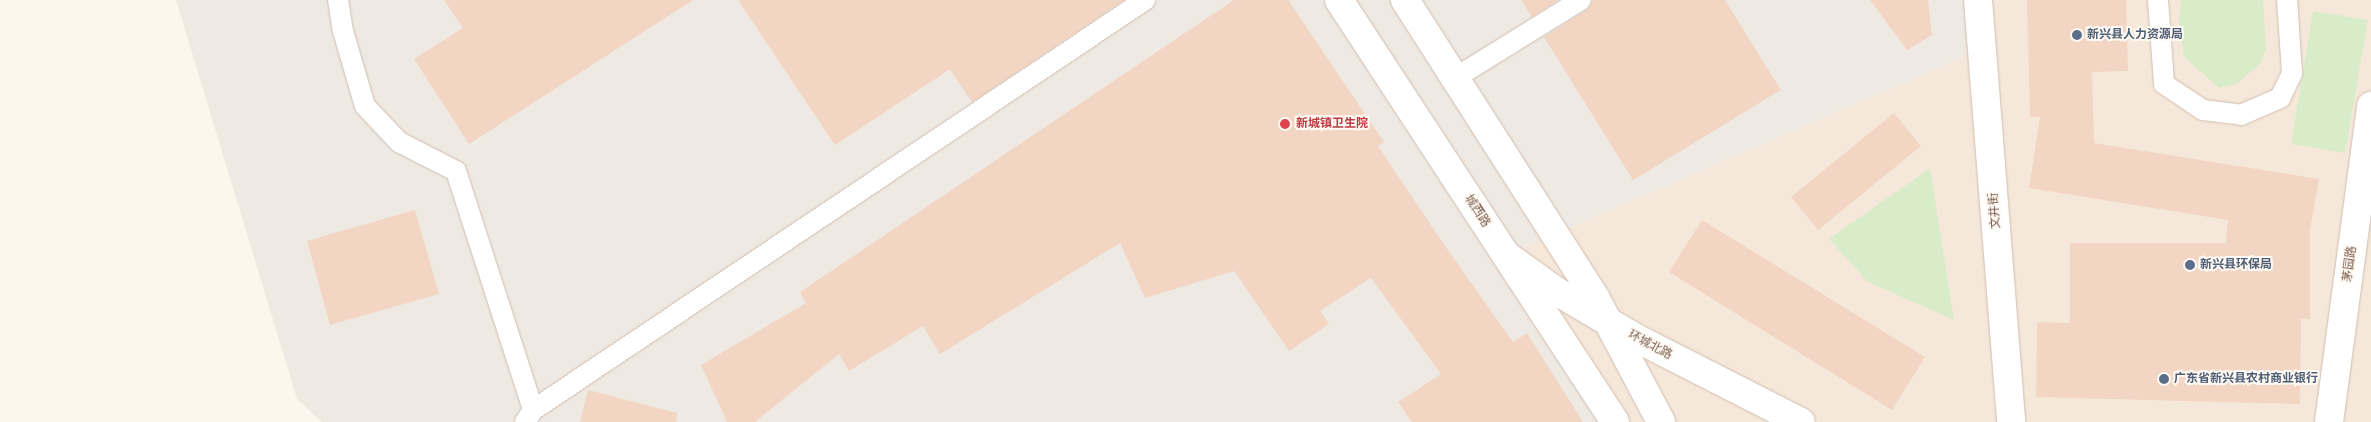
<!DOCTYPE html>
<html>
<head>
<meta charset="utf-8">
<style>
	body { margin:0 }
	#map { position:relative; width:2371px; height:422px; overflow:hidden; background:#fdf6ec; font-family:Figtree,"Noto Sans SC",sans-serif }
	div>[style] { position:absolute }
	.residential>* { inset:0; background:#f5e8da }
	.industrial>* { inset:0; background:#efe9e4 }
	.green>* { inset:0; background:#d8ecc9 }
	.building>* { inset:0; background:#f3d5c3 }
	.roads { filter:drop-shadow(0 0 1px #d1beb0) drop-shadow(0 0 1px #d1beb0) }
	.service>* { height:20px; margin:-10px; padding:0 10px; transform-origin:10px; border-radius:10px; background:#fff }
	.minor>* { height:28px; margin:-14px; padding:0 14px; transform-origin:14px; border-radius:14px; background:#fff }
	.tertiary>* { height:28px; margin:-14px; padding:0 14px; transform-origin:14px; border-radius:14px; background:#fff }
	.secondary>* { height:28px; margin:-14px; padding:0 14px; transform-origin:14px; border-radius:14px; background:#fff }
	.dots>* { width:14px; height:14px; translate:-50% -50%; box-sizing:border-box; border:2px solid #fffaf3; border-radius:50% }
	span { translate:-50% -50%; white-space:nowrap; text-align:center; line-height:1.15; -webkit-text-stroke:4px #fffaf3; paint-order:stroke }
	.service-label { font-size:12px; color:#4e5e75; font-weight:700 }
	.left { translate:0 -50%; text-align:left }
	.health-label { font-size:12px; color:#be3a42; font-weight:700 }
	.street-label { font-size:12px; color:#7a5c4d }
</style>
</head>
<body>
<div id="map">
	<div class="residential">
		<i style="clip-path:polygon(1978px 0,2371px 0,2371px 422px,1615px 422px,1506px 255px,1982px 49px)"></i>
	</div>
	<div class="industrial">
		<i style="clip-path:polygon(176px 0,1978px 0,1982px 49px,1506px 255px,1615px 422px,322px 422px,297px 399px)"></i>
	</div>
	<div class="green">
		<i style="clip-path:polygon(2181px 0,2263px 0,2266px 50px,2259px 65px,2236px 84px,2219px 88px,2184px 57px,2179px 21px)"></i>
		<i style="clip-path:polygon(2313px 11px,2368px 20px,2345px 153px,2291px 144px)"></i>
		<i style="clip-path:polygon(1930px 168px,1954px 320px,1868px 282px,1829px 239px)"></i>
	</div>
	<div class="building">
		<i style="clip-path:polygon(444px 0,693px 0,469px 144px,414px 59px,463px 28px)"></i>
		<i style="clip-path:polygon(738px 0,1124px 0,972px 102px,950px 69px,835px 145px)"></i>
		<i style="clip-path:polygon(1234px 0,1288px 0,1384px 142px,1378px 146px,1443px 243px,1513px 342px,1527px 333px,1583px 422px,1412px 422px,1398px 402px,1441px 374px,1371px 278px,1320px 311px,1329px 324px,1289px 351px,1234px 271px,1145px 298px,1120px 243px,940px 354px,923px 326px,849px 371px,839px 354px,755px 422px,727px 422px,701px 365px,806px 303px,800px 292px)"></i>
		<i style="clip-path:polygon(1521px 0,1558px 0,1532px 17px)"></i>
		<i style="clip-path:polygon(1593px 0,1725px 0,1781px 90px,1633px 180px,1544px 37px,1587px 10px)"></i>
		<i style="clip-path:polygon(1870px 0,1928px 0,1932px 35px,1907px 50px)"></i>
		<i style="clip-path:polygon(2027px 0,2126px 0,2128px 71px,2092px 72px,2094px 143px,2319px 179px,2310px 230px,2310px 319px,2301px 319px,2300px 404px,2036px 397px,2037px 322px,2070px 323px,2070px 243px,2226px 243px,2228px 220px,2029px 188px,2040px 117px,2030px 117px)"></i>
		<i style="clip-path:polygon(1894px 113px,1921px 146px,1818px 230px,1791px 197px)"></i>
		<i style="clip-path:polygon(415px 210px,439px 294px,330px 325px,307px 241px)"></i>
		<i style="clip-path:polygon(1702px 220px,1925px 357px,1892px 410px,1669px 272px)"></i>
		<i style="clip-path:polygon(588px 390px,677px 413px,676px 422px,580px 422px)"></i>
	</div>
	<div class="roads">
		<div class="service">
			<i style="left:338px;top:0;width:31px;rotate:81deg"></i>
			<i style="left:343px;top:31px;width:78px;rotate:73.7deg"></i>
			<i style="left:365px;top:106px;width:50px;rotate:46.6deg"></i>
			<i style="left:399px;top:142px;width:64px;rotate:27deg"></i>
			<i style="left:456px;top:171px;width:251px;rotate:72.1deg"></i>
			<i style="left:2158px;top:0;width:84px;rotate:85.9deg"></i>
			<i style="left:2164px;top:84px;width:47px;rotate:33.7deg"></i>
			<i style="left:2203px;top:110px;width:38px;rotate:7deg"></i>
			<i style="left:2241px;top:115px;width:43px;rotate:-23.6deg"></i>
			<i style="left:2280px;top:98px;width:28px;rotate:-64deg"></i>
			<i style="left:2292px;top:73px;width:73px;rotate:-93.9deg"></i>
			<i style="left:1455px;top:78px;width:148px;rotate:-31.8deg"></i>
			<i style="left:525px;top:422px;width:14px;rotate:-56deg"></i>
			<i style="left:533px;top:410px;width:737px;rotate:-33.82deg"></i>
		</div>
		<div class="minor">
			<i style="left:1978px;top:0;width:423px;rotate:85.5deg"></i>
			<i style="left:1507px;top:256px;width:60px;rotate:35.5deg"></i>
			<i style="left:1556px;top:291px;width:91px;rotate:30.5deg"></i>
			<i style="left:1634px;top:337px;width:187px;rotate:27deg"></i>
		</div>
		<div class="tertiary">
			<i style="left:2329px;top:422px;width:319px;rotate:-82.4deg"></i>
		</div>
		<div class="secondary">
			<i style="left:1339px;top:0;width:504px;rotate:56.81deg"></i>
			<i style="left:1405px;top:0;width:355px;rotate:57.4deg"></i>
			<i style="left:1596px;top:299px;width:139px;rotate:62.1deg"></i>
		</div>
	</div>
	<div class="dots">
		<i style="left:2077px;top:35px;background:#5c6f8a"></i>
		<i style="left:1285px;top:124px;background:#e0444e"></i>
		<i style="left:2190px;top:265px;background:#5c6f8a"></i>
		<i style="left:2164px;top:379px;background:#5c6f8a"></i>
	</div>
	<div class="service-label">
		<span class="left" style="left:2087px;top:35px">新兴县人力资源局</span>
		<span class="left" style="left:2200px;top:265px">新兴县环保局</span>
		<span class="left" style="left:2174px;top:379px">广东省新兴县农村商业银行</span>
	</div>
	<div class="health-label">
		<span class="left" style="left:1296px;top:124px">新城镇卫生院</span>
	</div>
	<div class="street-label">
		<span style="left:1477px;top:211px;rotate:57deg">城西路</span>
		<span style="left:1995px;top:211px;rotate:-94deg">文井街</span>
		<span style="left:2350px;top:264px;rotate:-82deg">茅园路</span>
		<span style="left:1650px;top:345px;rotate:28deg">环城北路</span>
	</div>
</div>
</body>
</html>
